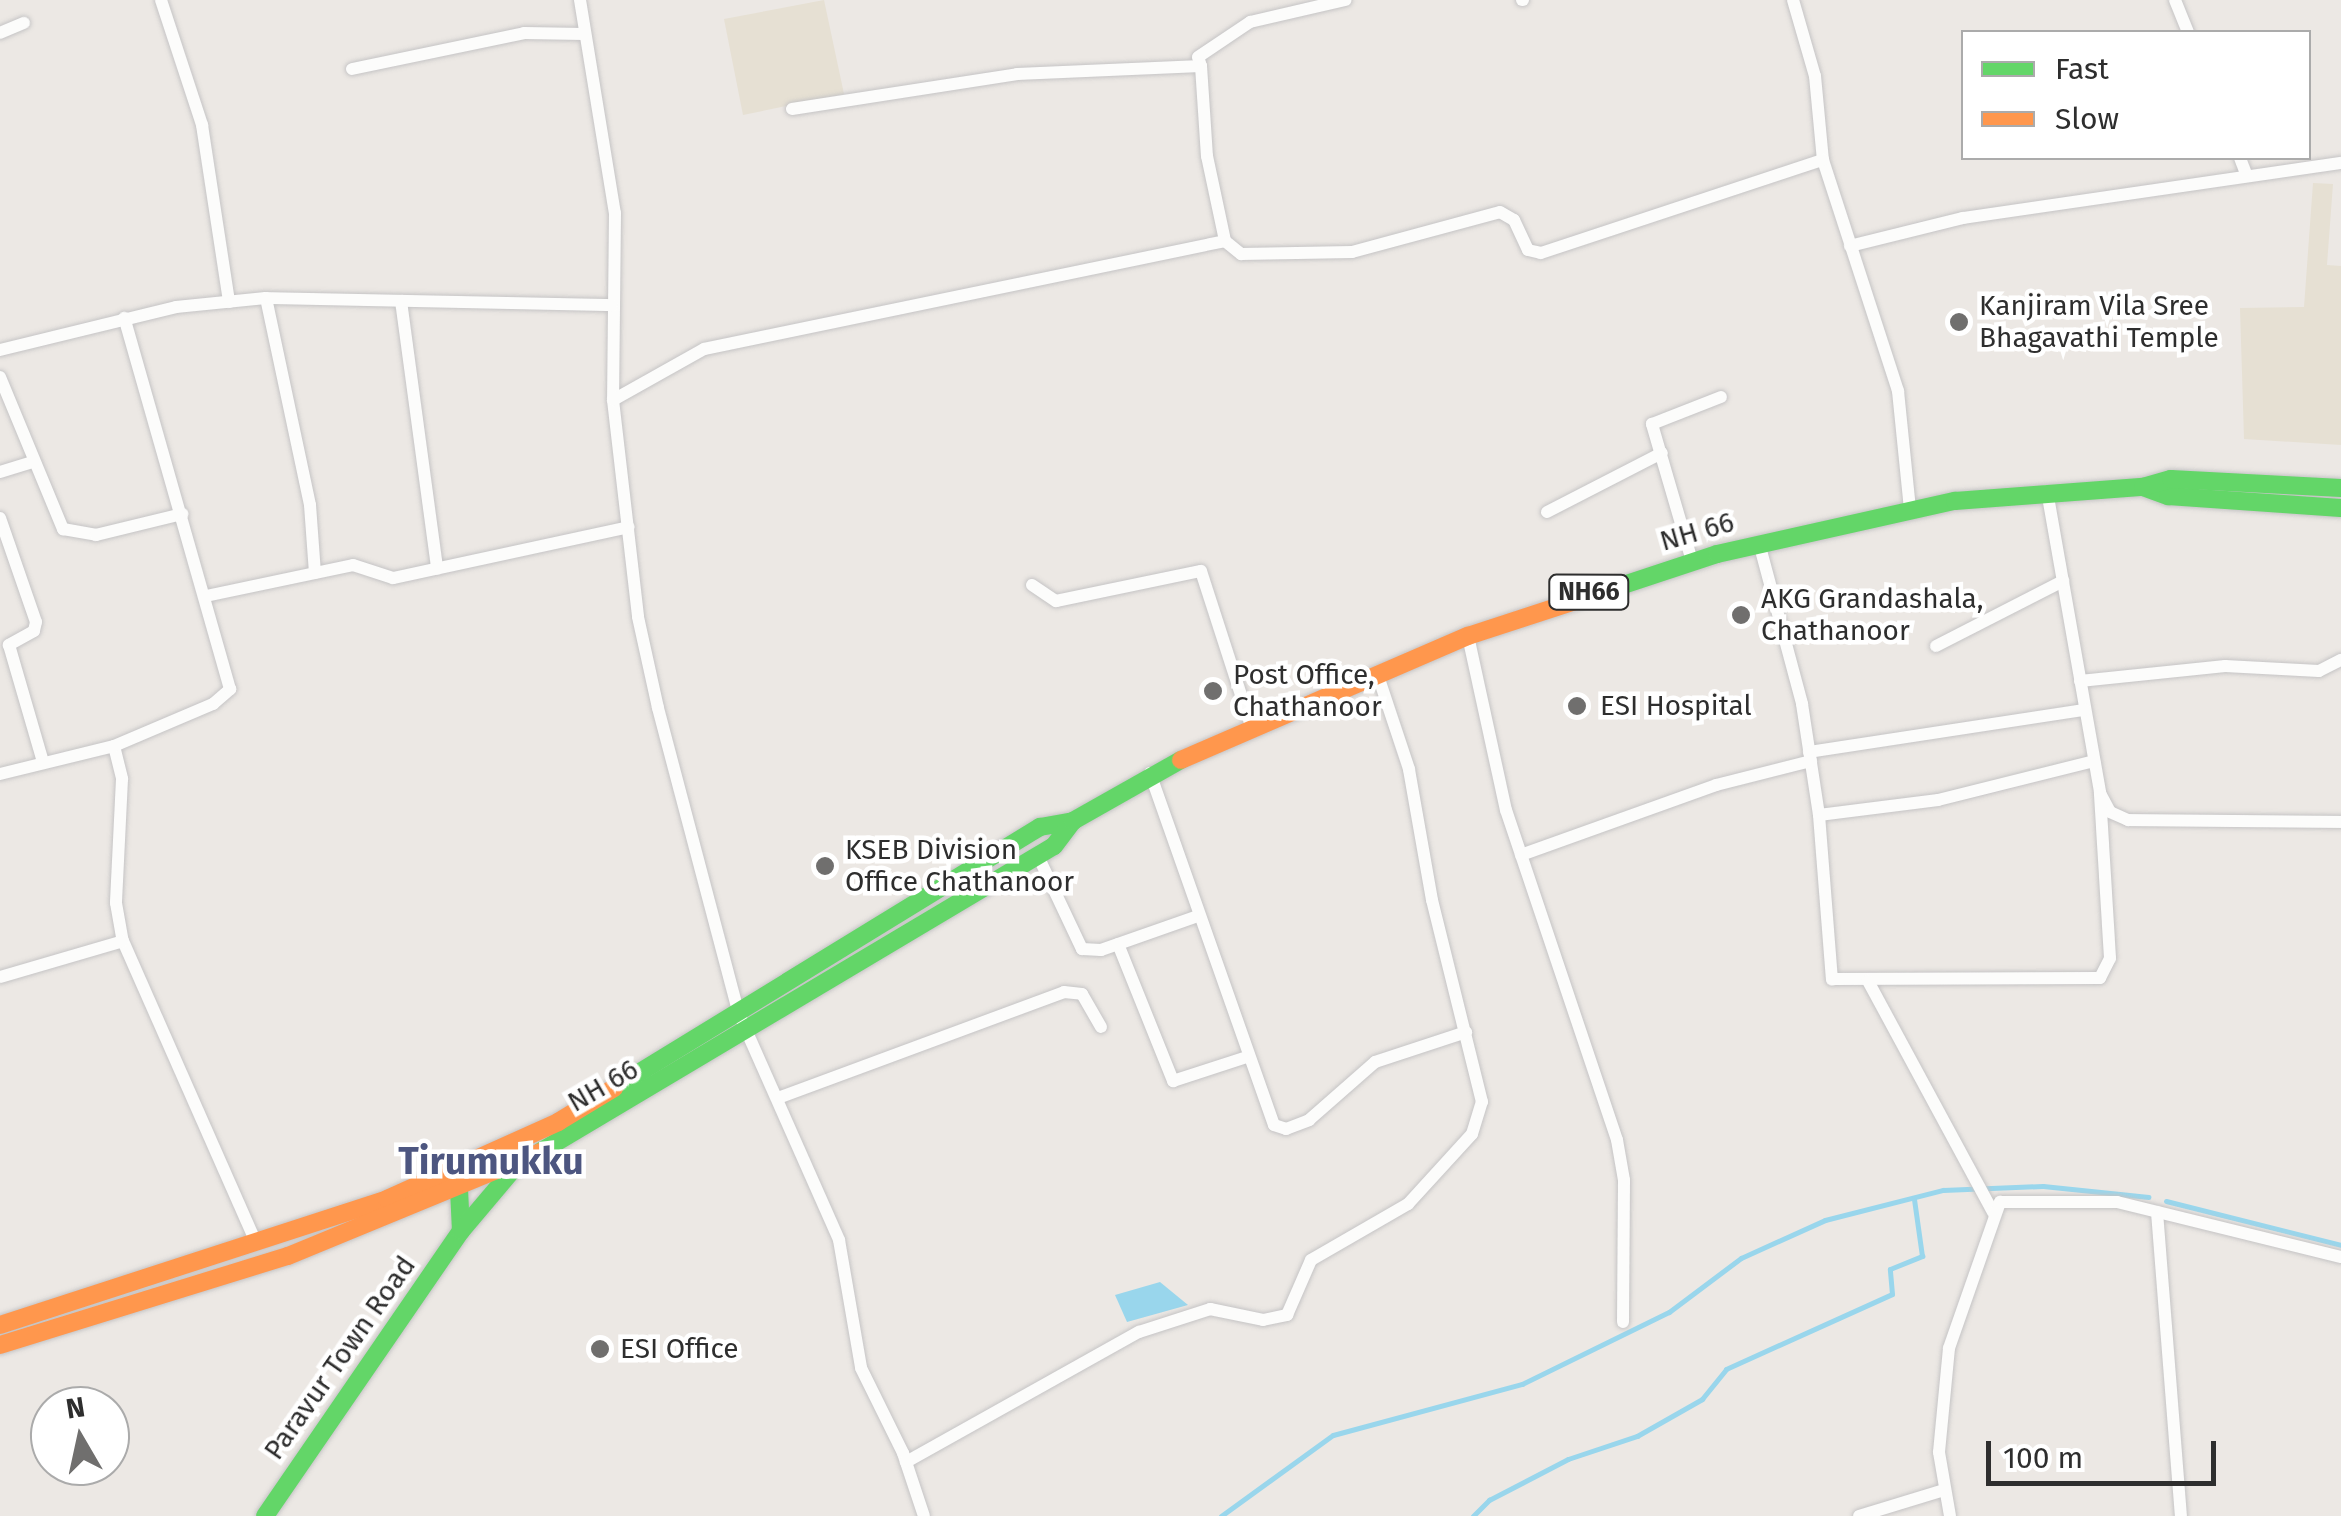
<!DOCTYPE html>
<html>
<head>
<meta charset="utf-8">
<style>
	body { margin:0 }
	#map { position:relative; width:2341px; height:1516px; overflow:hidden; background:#ece8e4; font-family:"Fira Sans",sans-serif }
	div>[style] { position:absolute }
	.education>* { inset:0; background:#e6e0d3 }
	.water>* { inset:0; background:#99d6ec }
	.stream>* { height:5px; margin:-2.5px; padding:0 2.5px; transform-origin:2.5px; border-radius:2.5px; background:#99d6ec }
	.roads { filter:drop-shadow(0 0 2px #c5c4c5) drop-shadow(0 0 2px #c5c4c5) }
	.street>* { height:12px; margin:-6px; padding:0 6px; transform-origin:6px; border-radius:6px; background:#fcfcfb }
	.fast>* { height:18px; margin:-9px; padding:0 9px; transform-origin:9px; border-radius:9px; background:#63d668 }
	.slow>* { height:18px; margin:-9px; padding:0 9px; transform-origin:9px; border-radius:9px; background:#ff974d }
	.dots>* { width:28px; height:28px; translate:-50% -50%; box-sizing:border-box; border:5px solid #fff; border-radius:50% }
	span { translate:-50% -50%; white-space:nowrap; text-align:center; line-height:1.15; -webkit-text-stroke:9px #fff; paint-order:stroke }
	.shield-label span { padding:2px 8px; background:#fff; border:2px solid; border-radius:8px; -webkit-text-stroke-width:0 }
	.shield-label { font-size:25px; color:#2e2e2e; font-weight:700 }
	.poi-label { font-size:28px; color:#2e2e2e }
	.left { translate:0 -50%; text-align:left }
	.street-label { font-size:28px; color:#2e2e2e }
	.district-label { font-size:38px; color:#4d5680; font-weight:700 }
	.legend { position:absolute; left:1961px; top:30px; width:350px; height:130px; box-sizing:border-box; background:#fff; border:2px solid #ababab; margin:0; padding:12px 18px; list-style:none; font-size:30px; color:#2e2e2e }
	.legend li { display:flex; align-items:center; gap:20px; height:50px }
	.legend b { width:50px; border:2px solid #ababab }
	.north { position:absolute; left:30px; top:1386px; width:100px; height:100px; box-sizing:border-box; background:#fff; border:2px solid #ababab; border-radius:50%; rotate:351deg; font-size:28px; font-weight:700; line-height:40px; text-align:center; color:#2e2e2e }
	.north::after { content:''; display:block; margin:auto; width:35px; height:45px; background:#706f6e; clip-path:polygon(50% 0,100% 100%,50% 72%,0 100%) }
	.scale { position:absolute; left:1986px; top:1441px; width:230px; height:45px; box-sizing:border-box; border:5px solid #2e2e2e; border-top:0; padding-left:12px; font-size:30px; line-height:35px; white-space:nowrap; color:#2e2e2e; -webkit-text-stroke:8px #fff; paint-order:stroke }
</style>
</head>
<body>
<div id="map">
	<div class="education">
		<i style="clip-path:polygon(824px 0,844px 94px,743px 115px,724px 19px)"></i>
		<i style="clip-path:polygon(2313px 183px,2333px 184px,2327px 265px,2341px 266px,2341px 445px,2244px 439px,2240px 308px,2304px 307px)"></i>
	</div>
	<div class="water">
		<i style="clip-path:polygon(1160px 1282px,1188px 1305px,1127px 1322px,1115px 1295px)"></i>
	</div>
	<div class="stream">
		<i style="left:2166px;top:1201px;width:180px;rotate:14.1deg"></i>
		<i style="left:1221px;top:1516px;width:138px;rotate:-35.9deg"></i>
		<i style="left:1333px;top:1435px;width:196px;rotate:-15.1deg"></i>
		<i style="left:1522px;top:1384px;width:164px;rotate:-26.1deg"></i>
		<i style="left:1669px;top:1312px;width:90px;rotate:-36.9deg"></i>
		<i style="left:1741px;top:1258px;width:92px;rotate:-24.3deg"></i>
		<i style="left:1825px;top:1220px;width:122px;rotate:-14.3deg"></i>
		<i style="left:1943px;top:1190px;width:100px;rotate:-2.3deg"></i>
		<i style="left:2043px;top:1186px;width:106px;rotate:6deg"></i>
		<i style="left:1473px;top:1516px;width:23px;rotate:-45deg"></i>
		<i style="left:1489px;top:1500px;width:89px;rotate:-27.4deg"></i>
		<i style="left:1568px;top:1459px;width:73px;rotate:-18.4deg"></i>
		<i style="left:1637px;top:1436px;width:75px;rotate:-29.6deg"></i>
		<i style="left:1702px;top:1399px;width:38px;rotate:-51deg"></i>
		<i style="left:1726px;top:1369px;width:182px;rotate:-24.3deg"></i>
		<i style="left:1892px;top:1294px;width:25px;rotate:-95deg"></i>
		<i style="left:1890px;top:1269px;width:35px;rotate:-22deg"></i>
		<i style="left:1922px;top:1256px;width:58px;rotate:-98deg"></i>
	</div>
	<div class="roads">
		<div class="street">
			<i style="left:161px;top:0;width:132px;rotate:71.8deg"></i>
			<i style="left:202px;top:125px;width:179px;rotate:81.3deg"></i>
			<i style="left:580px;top:0;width:216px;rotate:80.7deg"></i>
			<i style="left:615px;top:213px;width:187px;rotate:90.6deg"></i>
			<i style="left:613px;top:400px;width:218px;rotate:83.4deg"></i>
			<i style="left:638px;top:617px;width:93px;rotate:77.6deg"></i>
			<i style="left:658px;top:708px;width:317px;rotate:75.2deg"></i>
			<i style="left:739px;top:1014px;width:247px;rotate:66.1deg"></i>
			<i style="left:839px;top:1240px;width:130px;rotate:80.2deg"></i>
			<i style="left:861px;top:1368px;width:95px;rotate:63.7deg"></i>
			<i style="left:903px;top:1453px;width:66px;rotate:71.6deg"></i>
			<i style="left:1522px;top:0;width:1px"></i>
			<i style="left:1793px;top:0;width:79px;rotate:73.9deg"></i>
			<i style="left:1815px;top:76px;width:84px;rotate:84.6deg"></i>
			<i style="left:1823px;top:160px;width:243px;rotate:72deg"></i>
			<i style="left:1898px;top:391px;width:120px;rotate:84.2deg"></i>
			<i style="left:2175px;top:0;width:35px;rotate:68deg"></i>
			<i style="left:0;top:33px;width:26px;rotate:-23deg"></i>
			<i style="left:1201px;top:66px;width:90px;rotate:86.2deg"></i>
			<i style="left:1207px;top:156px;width:87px;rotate:78deg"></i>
			<i style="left:352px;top:69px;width:176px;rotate:-11.8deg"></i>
			<i style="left:524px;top:33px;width:60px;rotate:1deg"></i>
			<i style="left:792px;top:109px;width:228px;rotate:-8.8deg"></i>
			<i style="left:1017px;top:74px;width:184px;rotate:-2.5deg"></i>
			<i style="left:1201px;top:66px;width:9px;rotate:-108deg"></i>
			<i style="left:1198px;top:57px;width:63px;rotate:-33.9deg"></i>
			<i style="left:1250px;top:22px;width:98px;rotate:-13deg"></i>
			<i style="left:2240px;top:158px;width:19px;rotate:69deg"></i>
			<i style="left:1850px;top:246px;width:116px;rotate:-13.9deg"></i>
			<i style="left:1963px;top:218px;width:382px;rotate:-8.3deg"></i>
			<i style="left:266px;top:298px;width:212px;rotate:78deg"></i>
			<i style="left:310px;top:505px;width:68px;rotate:85.8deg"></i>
			<i style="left:401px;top:301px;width:270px;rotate:82.3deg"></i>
			<i style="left:0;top:350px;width:181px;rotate:-13.7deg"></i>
			<i style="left:176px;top:307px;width:90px;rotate:-5.7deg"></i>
			<i style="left:266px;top:298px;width:346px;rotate:1.2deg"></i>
			<i style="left:0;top:377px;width:165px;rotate:67.5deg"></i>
			<i style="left:63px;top:529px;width:34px;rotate:10deg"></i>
			<i style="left:96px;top:535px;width:89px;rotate:-13.7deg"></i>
			<i style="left:613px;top:400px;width:104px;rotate:-29.3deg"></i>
			<i style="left:704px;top:349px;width:532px;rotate:-11.71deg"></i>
			<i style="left:1225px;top:241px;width:21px;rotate:39deg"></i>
			<i style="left:1241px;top:254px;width:111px;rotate:-1deg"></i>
			<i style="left:1352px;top:252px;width:153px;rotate:-15.1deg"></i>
			<i style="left:1500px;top:212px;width:16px;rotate:30deg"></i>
			<i style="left:1514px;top:220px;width:33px;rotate:65deg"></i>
			<i style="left:1528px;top:250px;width:13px;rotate:13deg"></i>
			<i style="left:1541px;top:253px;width:297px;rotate:-18.3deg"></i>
			<i style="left:0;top:472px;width:34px;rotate:-17deg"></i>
			<i style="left:2047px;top:491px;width:307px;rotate:80deg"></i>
			<i style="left:2100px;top:793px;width:21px;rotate:62deg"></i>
			<i style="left:2110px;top:812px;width:20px;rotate:24deg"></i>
			<i style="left:2128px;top:820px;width:213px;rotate:0.5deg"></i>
			<i style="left:1547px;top:512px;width:129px;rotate:-27.2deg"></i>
			<i style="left:0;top:518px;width:110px;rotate:70.9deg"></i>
			<i style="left:36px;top:622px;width:9px;rotate:103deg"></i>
			<i style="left:34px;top:631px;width:29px;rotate:151deg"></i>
			<i style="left:9px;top:645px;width:122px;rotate:73.8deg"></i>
			<i style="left:1759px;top:543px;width:167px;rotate:75deg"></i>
			<i style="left:1802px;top:704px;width:112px;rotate:81.3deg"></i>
			<i style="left:1819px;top:815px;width:165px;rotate:85.5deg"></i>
			<i style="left:1832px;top:979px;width:268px;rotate:-0.2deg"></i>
			<i style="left:2100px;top:978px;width:22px;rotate:-63deg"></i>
			<i style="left:2110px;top:958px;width:165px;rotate:-93.5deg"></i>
			<i style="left:1692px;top:561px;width:143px;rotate:-106.3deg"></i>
			<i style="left:1652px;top:424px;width:74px;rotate:-21.4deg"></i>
			<i style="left:1032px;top:585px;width:29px;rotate:34deg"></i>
			<i style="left:1056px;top:601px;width:148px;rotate:-11.7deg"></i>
			<i style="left:1201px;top:571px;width:163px;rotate:72.1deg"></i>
			<i style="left:206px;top:596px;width:150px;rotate:-11.9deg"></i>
			<i style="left:353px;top:565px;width:42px;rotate:18deg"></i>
			<i style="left:393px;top:578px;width:241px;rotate:-12.2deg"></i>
			<i style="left:1468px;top:636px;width:178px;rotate:77.7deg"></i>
			<i style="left:1506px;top:810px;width:348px;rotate:71.4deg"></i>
			<i style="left:1617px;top:1140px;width:41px;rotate:80.1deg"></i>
			<i style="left:1624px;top:1180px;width:142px;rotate:90.4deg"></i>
			<i style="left:1936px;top:646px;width:143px;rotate:-27.1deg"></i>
			<i style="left:2080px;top:681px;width:146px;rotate:-5.9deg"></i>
			<i style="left:2225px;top:666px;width:94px;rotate:3deg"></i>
			<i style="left:2319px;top:671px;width:25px;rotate:-27deg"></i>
			<i style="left:114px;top:746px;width:34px;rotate:76deg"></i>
			<i style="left:122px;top:779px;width:124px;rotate:92.8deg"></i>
			<i style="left:116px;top:903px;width:39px;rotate:80deg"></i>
			<i style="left:123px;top:941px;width:330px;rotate:66.2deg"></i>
			<i style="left:1809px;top:752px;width:279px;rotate:-8.7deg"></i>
			<i style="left:1150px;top:773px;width:373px;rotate:70.6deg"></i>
			<i style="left:1274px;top:1125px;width:13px;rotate:18deg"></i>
			<i style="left:1286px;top:1129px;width:25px;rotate:-21deg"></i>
			<i style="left:1309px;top:1120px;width:88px;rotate:-41.3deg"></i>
			<i style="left:1375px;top:1062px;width:96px;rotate:-18.2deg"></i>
			<i style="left:0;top:774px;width:117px;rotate:-13.8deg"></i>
			<i style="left:114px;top:746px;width:108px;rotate:-23deg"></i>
			<i style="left:213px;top:704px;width:23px;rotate:-41deg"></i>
			<i style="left:230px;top:689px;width:386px;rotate:-105.9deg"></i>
			<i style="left:1819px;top:815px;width:120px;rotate:-7.2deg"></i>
			<i style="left:1938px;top:800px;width:161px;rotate:-14deg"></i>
			<i style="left:1521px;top:855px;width:207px;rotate:-19.7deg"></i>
			<i style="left:1716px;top:785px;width:98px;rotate:-14.2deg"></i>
			<i style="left:1038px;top:856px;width:103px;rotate:64.7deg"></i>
			<i style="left:1082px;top:949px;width:19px;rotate:3deg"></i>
			<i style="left:1101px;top:950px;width:103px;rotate:-19.3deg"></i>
			<i style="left:1118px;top:944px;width:148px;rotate:68.1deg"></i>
			<i style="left:1173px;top:1081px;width:78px;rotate:-18deg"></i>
			<i style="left:0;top:977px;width:128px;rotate:-16.3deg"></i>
			<i style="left:1868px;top:981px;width:263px;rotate:61.6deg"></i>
			<i style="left:778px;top:1098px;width:305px;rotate:-20.3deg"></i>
			<i style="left:1064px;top:992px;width:18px;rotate:6deg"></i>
			<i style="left:1082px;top:994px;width:38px;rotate:60deg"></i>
			<i style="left:2157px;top:1212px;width:305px;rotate:85.5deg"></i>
			<i style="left:906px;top:1462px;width:267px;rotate:-29.2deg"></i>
			<i style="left:1139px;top:1332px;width:75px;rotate:-17.9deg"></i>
			<i style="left:1210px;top:1309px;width:54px;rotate:11.7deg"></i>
			<i style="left:1263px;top:1320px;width:25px;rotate:-12deg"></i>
			<i style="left:1287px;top:1315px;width:60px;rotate:-66.4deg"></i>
			<i style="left:1311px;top:1260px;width:112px;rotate:-30deg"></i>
			<i style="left:1408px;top:1204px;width:95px;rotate:-47.6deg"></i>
			<i style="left:1472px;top:1134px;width:34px;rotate:-73deg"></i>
			<i style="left:1482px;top:1102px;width:208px;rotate:-103.9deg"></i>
			<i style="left:1432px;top:900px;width:133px;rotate:-100deg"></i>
			<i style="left:1409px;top:769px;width:101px;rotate:-108.4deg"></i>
			<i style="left:1859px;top:1516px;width:89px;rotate:-17deg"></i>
			<i style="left:1950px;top:1516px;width:65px;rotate:-99.8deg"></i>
			<i style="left:1939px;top:1452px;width:104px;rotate:-84.5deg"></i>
			<i style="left:1949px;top:1348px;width:155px;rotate:-70.7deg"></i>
			<i style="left:2000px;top:1202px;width:117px"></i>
			<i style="left:2117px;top:1202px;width:231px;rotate:13.8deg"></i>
		</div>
		<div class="fast">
			<i style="left:2143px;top:487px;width:27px;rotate:20deg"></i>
			<i style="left:2168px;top:496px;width:173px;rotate:4deg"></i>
			<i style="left:1587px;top:597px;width:137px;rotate:-18.3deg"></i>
			<i style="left:1717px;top:554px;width:244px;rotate:-12.6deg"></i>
			<i style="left:1955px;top:501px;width:189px;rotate:-4.3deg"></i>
			<i style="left:2143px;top:487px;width:29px;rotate:-16deg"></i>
			<i style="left:2171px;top:479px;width:170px;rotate:3deg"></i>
			<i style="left:614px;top:1088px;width:500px;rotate:-31.5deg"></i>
			<i style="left:1040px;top:827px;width:34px;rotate:-10deg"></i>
			<i style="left:540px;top:1152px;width:598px;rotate:-30.77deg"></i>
			<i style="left:1054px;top:846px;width:31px;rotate:-53deg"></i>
			<i style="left:1073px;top:821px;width:124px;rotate:-29.5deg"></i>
			<i style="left:459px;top:1189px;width:42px;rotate:87.3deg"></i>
			<i style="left:265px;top:1516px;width:346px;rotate:-55.5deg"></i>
			<i style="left:461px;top:1231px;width:84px;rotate:-49.8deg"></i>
		</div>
		<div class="slow">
			<i style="left:1181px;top:760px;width:313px;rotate:-23.4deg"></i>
			<i style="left:1468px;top:636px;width:125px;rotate:-18.1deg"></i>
			<i style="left:0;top:1325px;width:407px;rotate:-18deg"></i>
			<i style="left:387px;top:1199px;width:188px;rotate:-24.2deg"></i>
			<i style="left:558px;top:1122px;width:66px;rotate:-31.3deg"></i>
			<i style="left:0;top:1345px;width:301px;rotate:-17.2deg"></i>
			<i style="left:288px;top:1256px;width:273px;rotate:-22.4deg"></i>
		</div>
	</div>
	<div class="dots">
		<i style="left:1959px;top:322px;background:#706f6e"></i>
		<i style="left:1741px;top:615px;background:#706f6e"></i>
		<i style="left:1213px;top:691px;background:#706f6e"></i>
		<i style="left:1577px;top:706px;background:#706f6e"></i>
		<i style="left:825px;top:866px;background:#706f6e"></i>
		<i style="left:600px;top:1349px;background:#706f6e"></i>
	</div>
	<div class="shield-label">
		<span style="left:1589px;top:592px">NH66</span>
	</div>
	<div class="poi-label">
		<span class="left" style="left:1979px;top:322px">Kanjiram Vila Sree<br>Bhagavathi Temple</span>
		<span class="left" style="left:1761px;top:615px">AKG Grandashala,<br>Chathanoor</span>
		<span class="left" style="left:1233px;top:691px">Post Office,<br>Chathanoor</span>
		<span class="left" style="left:1600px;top:706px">ESI Hospital</span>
		<span class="left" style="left:845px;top:866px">KSEB Division<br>Office Chathanoor</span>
		<span class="left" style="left:620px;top:1349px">ESI Office</span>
	</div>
	<div class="street-label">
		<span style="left:1697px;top:532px;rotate:-16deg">NH 66</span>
		<span style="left:603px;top:1086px;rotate:-30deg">NH 66</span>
		<span style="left:340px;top:1358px;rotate:-55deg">Paravur Town Road</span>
	</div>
	<div class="district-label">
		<span style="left:491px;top:1162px">Tirumukku</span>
	</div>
	<ul class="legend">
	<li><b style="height:12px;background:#63d668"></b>Fast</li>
	<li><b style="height:12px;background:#ff974d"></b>Slow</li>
	</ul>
	<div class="north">N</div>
	<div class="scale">100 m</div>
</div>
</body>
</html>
